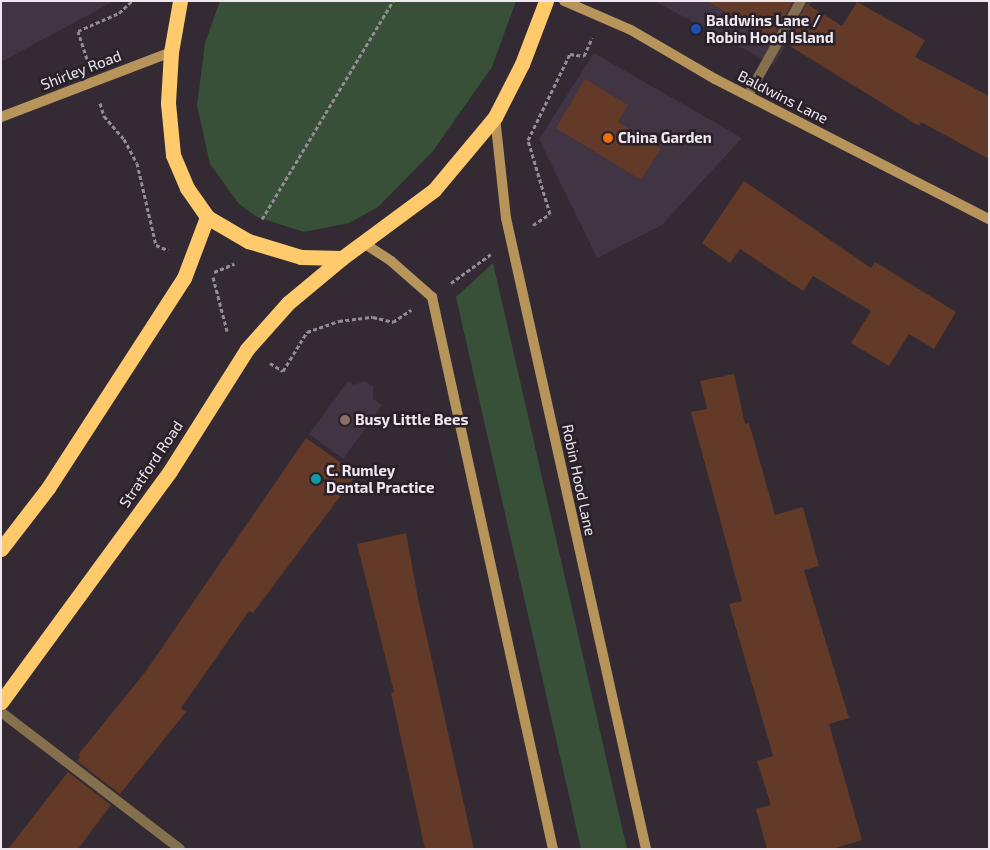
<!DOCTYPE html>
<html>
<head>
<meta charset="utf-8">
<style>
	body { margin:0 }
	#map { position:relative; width:990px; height:850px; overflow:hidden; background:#332a34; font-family:"Exo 2",sans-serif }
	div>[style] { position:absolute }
	.built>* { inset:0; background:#413443 }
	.green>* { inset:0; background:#375037 }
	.building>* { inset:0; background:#633927 }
	.path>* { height:3px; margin-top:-1.5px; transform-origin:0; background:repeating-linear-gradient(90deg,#948c94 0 4px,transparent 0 6.5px) }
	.lane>* { height:10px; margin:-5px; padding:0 5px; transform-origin:5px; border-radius:5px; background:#84704c }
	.secondary>* { height:10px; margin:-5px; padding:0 5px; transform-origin:5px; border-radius:5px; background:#b6945a }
	.highway>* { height:15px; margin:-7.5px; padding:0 7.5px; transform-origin:7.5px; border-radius:7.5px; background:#ffca6b }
	.dots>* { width:14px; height:14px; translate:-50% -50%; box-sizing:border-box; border:2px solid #29202a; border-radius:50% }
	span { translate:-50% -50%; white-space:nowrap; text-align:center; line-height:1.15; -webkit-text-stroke:5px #29202a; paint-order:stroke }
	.poi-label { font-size:15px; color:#efe9ef; font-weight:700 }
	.left { translate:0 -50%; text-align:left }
	.street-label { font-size:15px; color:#efe9ef }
	.frame { position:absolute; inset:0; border:2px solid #efe9ef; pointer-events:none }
</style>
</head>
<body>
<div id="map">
	<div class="built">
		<i style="clip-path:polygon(1px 1px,114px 1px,1px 62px)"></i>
		<i style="clip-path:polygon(654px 1px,812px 1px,774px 65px)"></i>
		<i style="clip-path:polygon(594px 53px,742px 138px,662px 225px,597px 258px,539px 139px)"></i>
		<i style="clip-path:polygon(348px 381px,354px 385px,365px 381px,373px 387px,373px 399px,382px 405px,343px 459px,309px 434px)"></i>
	</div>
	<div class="green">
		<i style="clip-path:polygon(220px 1px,516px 1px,492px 67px,433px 151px,378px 207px,349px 223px,304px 232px,257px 217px,239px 204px,210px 164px,197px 106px,205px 43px)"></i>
		<i style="clip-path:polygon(493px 263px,627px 849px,581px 849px,456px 297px)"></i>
	</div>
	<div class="building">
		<i style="clip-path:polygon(707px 1px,793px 1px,774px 35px,770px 33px,767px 37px)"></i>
		<i style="clip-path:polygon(857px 2px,925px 40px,915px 57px,989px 96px,989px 159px,921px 122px,919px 126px,785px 43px,807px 4px,842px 26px)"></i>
		<i style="clip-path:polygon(585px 79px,628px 105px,618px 122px,661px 148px,641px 180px,556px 128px)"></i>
		<i style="clip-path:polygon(744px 181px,871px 268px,875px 262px,956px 312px,934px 349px,909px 334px,889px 366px,851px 343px,871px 311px,813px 276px,803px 291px,740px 249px,730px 263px,702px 243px)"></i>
		<i style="clip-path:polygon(734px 374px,745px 424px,749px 423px,775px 515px,803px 507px,819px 566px,804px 570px,849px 718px,829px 724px,862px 840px,832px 849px,767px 849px,756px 809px,771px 805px,757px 761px,773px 756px,729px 604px,742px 601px,691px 412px,707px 409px,700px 381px)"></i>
		<i style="clip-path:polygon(306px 438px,357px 474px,253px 613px,249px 611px,181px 708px,186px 712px,120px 794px,77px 761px,80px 757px,78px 755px,146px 671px)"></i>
		<i style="clip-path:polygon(406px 533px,418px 598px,474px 849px,425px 849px,391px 693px,394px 692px,357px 544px)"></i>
		<i style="clip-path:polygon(68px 772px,111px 805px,78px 849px,8px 849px)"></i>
	</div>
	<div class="path">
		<i style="left:87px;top:59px;width:29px;rotate:-108deg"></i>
		<i style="left:78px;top:31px;width:45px;rotate:-23.7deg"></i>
		<i style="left:119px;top:13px;width:18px;rotate:-43deg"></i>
		<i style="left:100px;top:103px;width:14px;rotate:73deg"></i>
		<i style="left:104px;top:116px;width:30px;rotate:49deg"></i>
		<i style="left:124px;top:139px;width:27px;rotate:62deg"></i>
		<i style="left:137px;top:163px;width:84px;rotate:77deg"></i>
		<i style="left:156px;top:245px;width:13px;rotate:23deg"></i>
		<i style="left:262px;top:219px;width:254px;rotate:-59deg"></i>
		<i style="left:533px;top:225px;width:20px;rotate:-33deg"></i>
		<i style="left:550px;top:214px;width:77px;rotate:-106.6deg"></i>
		<i style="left:528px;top:140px;width:96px;rotate:-64deg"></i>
		<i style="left:570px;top:54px;width:14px;rotate:8deg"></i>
		<i style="left:584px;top:56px;width:20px;rotate:-66deg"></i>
		<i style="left:214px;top:272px;width:22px;rotate:-22deg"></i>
		<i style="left:213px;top:277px;width:56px;rotate:75.5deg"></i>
		<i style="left:451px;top:283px;width:49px;rotate:-35.9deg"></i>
		<i style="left:270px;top:363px;width:15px;rotate:32deg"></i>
		<i style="left:283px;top:371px;width:46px;rotate:-58.4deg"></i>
		<i style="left:307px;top:332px;width:34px;rotate:-19deg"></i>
		<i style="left:339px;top:321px;width:34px;rotate:-7deg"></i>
		<i style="left:373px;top:317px;width:21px;rotate:14deg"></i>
		<i style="left:393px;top:322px;width:22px;rotate:-34deg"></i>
	</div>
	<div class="lane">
		<i style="left:748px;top:95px;width:108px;rotate:-60.6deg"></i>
		<i style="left:1px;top:712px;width:225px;rotate:37.4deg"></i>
	</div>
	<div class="secondary">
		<i style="left:564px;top:1px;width:73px;rotate:23.4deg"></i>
		<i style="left:631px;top:30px;width:97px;rotate:30.3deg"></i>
		<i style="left:715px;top:79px;width:308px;rotate:27.1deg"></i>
		<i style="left:1px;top:117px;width:182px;rotate:-20.9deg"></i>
		<i style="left:495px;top:117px;width:102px;rotate:83.8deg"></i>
		<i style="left:506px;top:218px;width:646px;rotate:77.49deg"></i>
		<i style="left:365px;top:244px;width:31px;rotate:33deg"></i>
		<i style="left:391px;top:261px;width:55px;rotate:41.3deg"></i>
		<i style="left:432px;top:297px;width:565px;rotate:77.64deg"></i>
	</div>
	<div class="highway">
		<i style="left:180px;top:1px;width:52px;rotate:100deg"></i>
		<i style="left:171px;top:52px;width:51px;rotate:93.4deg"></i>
		<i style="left:168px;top:103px;width:52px;rotate:84.5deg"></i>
		<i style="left:173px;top:155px;width:36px;rotate:67deg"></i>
		<i style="left:187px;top:188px;width:35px;rotate:55deg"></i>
		<i style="left:207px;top:217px;width:48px;rotate:30.3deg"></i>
		<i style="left:248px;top:241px;width:55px;rotate:16.8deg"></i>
		<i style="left:301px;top:257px;width:41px;rotate:1.4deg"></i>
		<i style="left:1px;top:549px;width:77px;rotate:-52.4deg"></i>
		<i style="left:48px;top:488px;width:250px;rotate:-57.1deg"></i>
		<i style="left:184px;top:278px;width:65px;rotate:-69.3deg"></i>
		<i style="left:1px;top:702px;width:286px;rotate:-53.8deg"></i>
		<i style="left:170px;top:471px;width:144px;rotate:-57.7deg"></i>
		<i style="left:247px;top:349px;width:62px;rotate:-48.3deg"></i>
		<i style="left:288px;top:303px;width:70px;rotate:-39.8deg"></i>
		<i style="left:342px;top:258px;width:114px;rotate:-36.5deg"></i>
		<i style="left:434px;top:190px;width:95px;rotate:-50.1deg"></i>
		<i style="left:495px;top:117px;width:59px;rotate:-63deg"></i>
		<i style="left:522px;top:64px;width:67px;rotate:-69.1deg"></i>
	</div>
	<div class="dots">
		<i style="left:696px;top:29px;background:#1a4fb4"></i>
		<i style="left:608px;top:138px;background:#e8710a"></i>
		<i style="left:345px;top:420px;background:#8d6e63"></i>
		<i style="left:316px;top:479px;background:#0f9aa8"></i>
	</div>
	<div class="poi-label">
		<span class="left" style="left:706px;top:29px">Baldwins Lane /<br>Robin Hood Island</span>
		<span class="left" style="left:618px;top:138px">China Garden</span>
		<span class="left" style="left:355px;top:420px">Busy Little Bees</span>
		<span class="left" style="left:326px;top:479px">C. Rumley<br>Dental Practice</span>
	</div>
	<div class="street-label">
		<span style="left:81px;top:70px;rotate:-21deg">Shirley Road</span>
		<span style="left:783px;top:97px;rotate:27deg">Baldwins Lane</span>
		<span style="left:151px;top:464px;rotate:-56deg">Stratford Road</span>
		<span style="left:579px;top:480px;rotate:78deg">Robin Hood Lane</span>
	</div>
	<div class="frame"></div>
</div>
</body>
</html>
